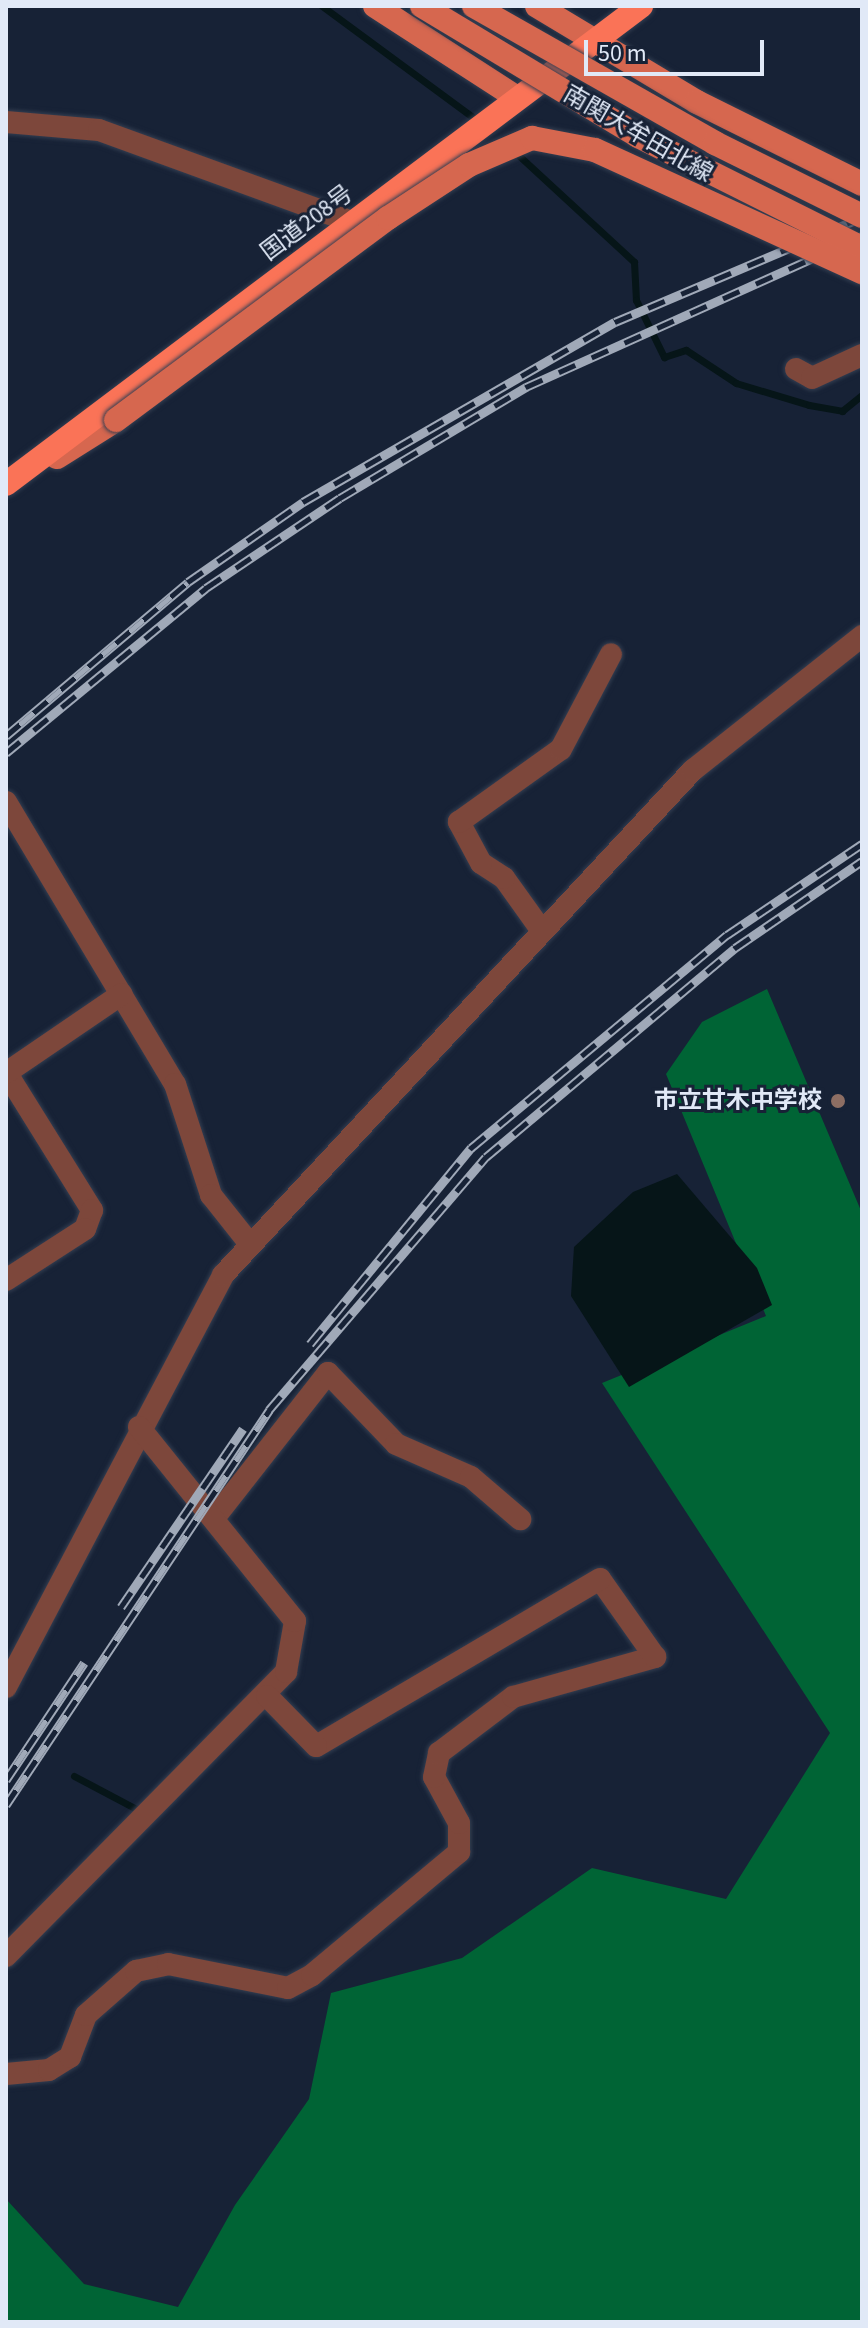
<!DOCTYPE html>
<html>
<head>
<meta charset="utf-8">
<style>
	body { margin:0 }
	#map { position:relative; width:868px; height:2328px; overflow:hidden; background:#172236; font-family:"Source Sans 3","Noto Sans JP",sans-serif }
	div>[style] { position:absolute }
	.forest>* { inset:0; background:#006435 }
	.water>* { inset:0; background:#061518 }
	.stream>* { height:7px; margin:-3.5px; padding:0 3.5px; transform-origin:3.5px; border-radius:3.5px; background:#061518 }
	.roads { filter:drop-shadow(0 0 2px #333e51) drop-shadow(0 0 2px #333e51) }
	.street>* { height:22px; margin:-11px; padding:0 11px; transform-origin:11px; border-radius:11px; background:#7d473b }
	.primary>* { height:24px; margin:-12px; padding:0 12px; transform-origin:12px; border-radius:12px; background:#d6674f }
	.highway>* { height:24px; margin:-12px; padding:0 12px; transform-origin:12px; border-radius:12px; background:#fa7357 }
	.rail>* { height:9px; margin-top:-4.5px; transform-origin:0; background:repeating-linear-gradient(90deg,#172236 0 18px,#a0a9b8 0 36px); box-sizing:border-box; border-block:2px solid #a0a9b8 }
	.bridges { filter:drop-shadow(0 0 2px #333e51) drop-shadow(0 0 2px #333e51) }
	.primary-bridge>* { height:24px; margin:-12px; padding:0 12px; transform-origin:12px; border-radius:12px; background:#d6674f }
	.dots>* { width:22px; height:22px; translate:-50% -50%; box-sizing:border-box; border:4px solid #172236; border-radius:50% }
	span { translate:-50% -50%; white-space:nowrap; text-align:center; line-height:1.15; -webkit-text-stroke:6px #172236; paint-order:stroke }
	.street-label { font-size:24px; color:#e1e9f7 }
	.poi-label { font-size:24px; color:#e1e9f7; font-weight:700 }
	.right { translate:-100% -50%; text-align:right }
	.frame { position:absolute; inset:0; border:8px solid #e1e9f7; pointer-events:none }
	.scale { position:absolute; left:584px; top:40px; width:180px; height:36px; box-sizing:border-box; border:4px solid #e1e9f7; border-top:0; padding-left:10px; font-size:24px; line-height:28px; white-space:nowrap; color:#e1e9f7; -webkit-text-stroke:6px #172236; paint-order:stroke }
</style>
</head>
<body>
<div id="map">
	<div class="forest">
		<i style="clip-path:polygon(767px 989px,862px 1213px,862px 2322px,6px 2322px,6px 2199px,84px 2284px,178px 2307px,235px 2205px,309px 2099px,331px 1993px,462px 1958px,592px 1868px,726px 1899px,830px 1733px,602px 1383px,766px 1316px,666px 1074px,702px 1022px)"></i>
	</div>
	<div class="water">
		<i style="clip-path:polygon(677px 1174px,757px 1268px,772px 1305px,629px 1387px,571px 1296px,574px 1247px,633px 1192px)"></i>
	</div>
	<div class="stream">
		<i style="left:322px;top:6px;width:194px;rotate:36.4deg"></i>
		<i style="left:515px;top:152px;width:162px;rotate:42.7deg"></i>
		<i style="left:634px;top:262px;width:38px;rotate:87deg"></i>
		<i style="left:636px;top:300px;width:64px;rotate:63.8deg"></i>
		<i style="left:664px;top:357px;width:23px;rotate:-18deg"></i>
		<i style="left:686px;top:350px;width:60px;rotate:33.4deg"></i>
		<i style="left:736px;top:383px;width:76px;rotate:16.8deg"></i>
		<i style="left:809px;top:405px;width:34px;rotate:10deg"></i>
		<i style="left:842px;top:411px;width:26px;rotate:-39deg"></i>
		<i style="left:74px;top:1776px;width:77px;rotate:27.9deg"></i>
	</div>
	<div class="roads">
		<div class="street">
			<i style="left:6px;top:122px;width:93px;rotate:4.9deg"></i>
			<i style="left:99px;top:130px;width:271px;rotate:20deg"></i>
			<i style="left:796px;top:369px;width:18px;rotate:29deg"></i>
			<i style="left:812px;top:378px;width:55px;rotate:-24.7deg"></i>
			<i style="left:6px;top:802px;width:329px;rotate:59.1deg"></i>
			<i style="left:175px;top:1084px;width:117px;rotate:72deg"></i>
			<i style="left:211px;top:1195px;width:63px;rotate:51.5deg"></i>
			<i style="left:542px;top:931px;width:65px;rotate:-125.6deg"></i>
			<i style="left:504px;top:878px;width:27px;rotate:-147deg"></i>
			<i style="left:481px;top:863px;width:47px;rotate:-118.2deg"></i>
			<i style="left:459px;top:822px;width:125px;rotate:-35.6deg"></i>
			<i style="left:561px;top:749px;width:107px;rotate:-62.2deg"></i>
			<i style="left:6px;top:1072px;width:163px;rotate:58.1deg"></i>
			<i style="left:92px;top:1210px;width:20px;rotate:110deg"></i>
			<i style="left:85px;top:1229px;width:94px;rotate:147.2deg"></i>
			<i style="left:6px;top:1073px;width:140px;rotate:-34.3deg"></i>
			<i style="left:215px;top:1517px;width:183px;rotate:-51.9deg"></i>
			<i style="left:328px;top:1373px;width:98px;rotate:46.2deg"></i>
			<i style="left:396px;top:1444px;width:82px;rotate:23.7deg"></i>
			<i style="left:471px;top:1477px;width:65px;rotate:40.6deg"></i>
			<i style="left:6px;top:1687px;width:466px;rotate:-62.2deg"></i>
			<i style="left:223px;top:1275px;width:690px;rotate:-47.06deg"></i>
			<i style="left:693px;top:770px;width:216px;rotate:-38.4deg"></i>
			<i style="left:6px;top:1956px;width:399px;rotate:-45.4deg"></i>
			<i style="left:286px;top:1672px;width:52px;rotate:-80deg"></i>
			<i style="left:295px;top:1621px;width:249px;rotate:-128.8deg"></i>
			<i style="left:6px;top:2074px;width:43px;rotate:-5.3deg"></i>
			<i style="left:49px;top:2070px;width:25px;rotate:-32deg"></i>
			<i style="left:70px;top:2057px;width:45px;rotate:-69.1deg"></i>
			<i style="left:86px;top:2015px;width:67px;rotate:-41.3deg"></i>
			<i style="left:136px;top:1971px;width:33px;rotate:-12deg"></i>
			<i style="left:168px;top:1964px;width:122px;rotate:11.3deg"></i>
			<i style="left:288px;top:1988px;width:27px;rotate:-28deg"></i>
			<i style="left:312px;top:1975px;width:192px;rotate:-39.9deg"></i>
			<i style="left:459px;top:1852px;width:29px;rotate:-90deg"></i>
			<i style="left:459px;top:1823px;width:52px;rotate:-118.5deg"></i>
			<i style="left:434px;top:1777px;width:25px;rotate:-78deg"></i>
			<i style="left:439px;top:1753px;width:93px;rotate:-37.1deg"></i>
			<i style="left:513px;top:1697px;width:148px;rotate:-15.7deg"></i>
			<i style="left:655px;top:1657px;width:95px;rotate:-125.2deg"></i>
			<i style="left:600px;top:1579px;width:329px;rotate:149.5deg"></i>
			<i style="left:316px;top:1746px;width:70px;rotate:-134.4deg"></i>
		</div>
		<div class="primary">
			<i style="left:375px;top:6px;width:169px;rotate:32.9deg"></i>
			<i style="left:537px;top:6px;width:187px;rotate:31deg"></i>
			<i style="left:697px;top:102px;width:184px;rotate:26.4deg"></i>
			<i style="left:57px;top:457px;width:70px;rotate:-32.1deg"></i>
		</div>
		<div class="highway">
			<i style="left:6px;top:484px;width:795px;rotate:-36.97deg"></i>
		</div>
	</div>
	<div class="rail">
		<i style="left:6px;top:736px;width:238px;rotate:-40.2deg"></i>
		<i style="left:188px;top:582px;width:140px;rotate:-34.8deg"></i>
		<i style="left:303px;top:502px;width:360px;rotate:-30deg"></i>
		<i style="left:615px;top:322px;width:268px;rotate:-23deg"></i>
		<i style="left:6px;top:753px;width:259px;rotate:-39.5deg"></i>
		<i style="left:206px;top:588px;width:161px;rotate:-33.9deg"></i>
		<i style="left:340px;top:498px;width:217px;rotate:-30.8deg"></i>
		<i style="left:526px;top:387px;width:368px;rotate:-24.2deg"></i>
		<i style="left:310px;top:1344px;width:254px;rotate:-50.6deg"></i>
		<i style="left:471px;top:1148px;width:333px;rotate:-39.8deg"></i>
		<i style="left:727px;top:935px;width:163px;rotate:-34deg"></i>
		<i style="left:121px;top:1607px;width:216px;rotate:-55.6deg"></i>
		<i style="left:6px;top:1780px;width:141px;rotate:-56.3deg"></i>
		<i style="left:6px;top:1805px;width:475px;rotate:-56.3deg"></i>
		<i style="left:269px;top:1410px;width:333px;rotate:-49.4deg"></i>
		<i style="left:486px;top:1157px;width:325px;rotate:-40deg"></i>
		<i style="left:735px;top:948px;width:154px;rotate:-34.4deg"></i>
	</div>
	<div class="bridges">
		<div class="primary-bridge">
			<i style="left:422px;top:6px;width:252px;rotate:31deg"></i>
			<i style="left:638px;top:136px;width:250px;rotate:26.6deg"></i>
			<i style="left:474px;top:6px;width:277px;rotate:29.6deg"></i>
			<i style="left:715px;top:143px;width:164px;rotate:26.4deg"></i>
			<i style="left:116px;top:420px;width:339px;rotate:-36.6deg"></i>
			<i style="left:388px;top:218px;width:97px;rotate:-33.2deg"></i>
			<i style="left:469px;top:165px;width:69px;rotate:-23.2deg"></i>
			<i style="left:532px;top:138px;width:64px;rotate:10.8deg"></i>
			<i style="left:595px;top:150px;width:294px;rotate:24.6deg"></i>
		</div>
	</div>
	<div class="dots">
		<i style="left:838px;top:1101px;background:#8d6e63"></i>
	</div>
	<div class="street-label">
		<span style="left:638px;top:134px;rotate:30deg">南関大牟田北線</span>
		<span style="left:307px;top:223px;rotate:-37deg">国道208号</span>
	</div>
	<div class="poi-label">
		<span class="right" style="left:822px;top:1101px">市立甘木中学校</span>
	</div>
	<div class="frame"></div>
	<div class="scale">50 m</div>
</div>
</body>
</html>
